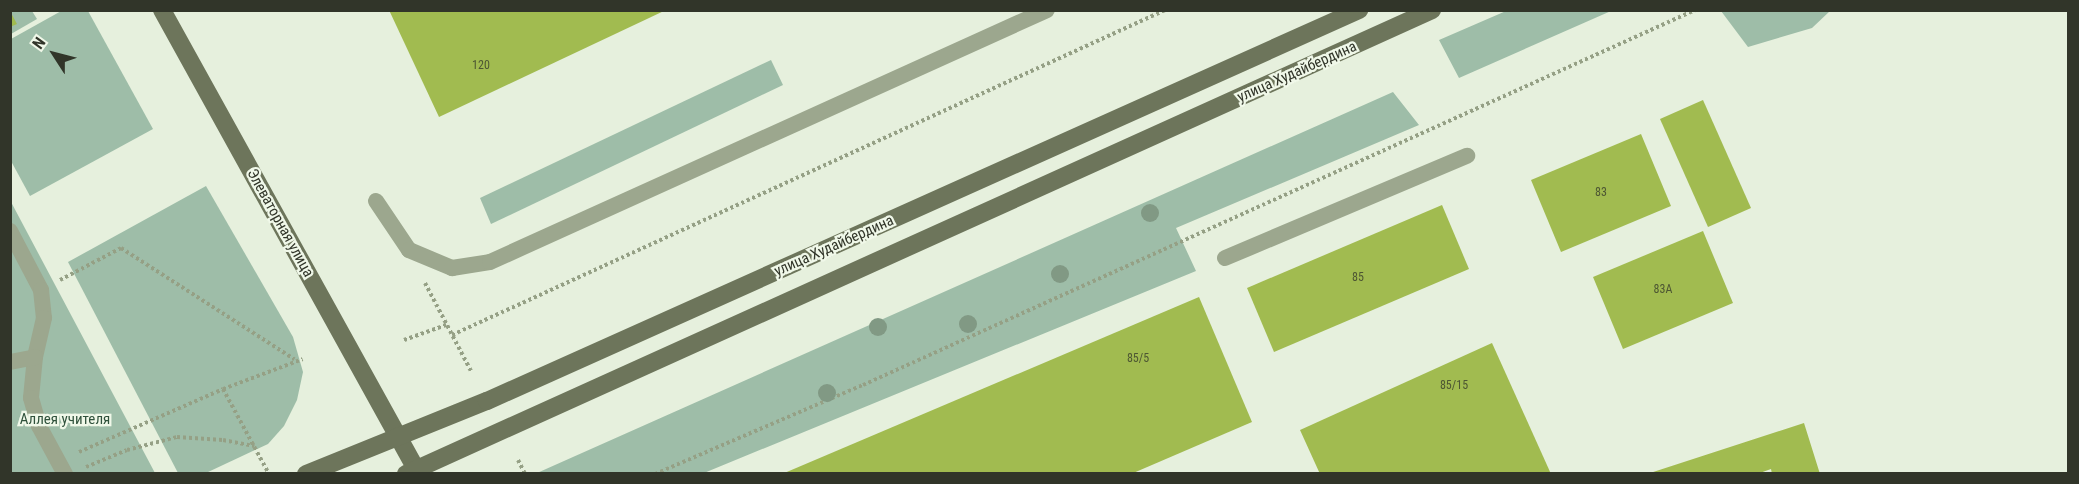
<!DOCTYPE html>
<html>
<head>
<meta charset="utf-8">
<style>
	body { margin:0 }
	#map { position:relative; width:2079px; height:484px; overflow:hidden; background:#e6f0dd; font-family:"Roboto Condensed",sans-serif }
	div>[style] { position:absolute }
	.green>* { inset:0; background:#9ebda8 }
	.building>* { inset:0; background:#a1bb50 }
	.path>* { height:4px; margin-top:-2px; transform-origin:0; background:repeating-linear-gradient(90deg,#95a085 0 3px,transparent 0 6px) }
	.lane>* { height:16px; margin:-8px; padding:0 8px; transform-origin:8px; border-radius:8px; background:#9ca78e }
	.primary>* { height:18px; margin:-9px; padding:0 9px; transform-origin:9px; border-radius:9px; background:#6d755b }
	.trees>* { width:18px; height:18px; margin:-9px; border-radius:50%; background:#819984 }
	span { translate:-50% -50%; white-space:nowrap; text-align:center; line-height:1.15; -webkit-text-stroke:4.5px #f0f8e9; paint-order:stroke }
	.number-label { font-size:12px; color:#4d5633 }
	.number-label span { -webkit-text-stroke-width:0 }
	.street-label { font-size:15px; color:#313529 }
	.park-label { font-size:15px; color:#2f513b }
	.frame { position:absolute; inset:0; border:12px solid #313529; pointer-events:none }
	.north { position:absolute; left:24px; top:24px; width:60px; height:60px; -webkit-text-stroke:4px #f0f8e9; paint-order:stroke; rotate:306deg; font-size:16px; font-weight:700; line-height:24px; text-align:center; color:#313529 }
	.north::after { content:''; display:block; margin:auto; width:21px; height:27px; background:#313529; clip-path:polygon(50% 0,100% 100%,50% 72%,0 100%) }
</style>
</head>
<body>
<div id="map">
	<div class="green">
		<i style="clip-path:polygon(63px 10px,88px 11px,153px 129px,30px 196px,11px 161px,11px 39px)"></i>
		<i style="clip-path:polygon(11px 11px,32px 11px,37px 19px,11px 34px)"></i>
		<i style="clip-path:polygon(1506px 11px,1506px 10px,1611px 11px,1459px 78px,1439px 40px)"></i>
		<i style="clip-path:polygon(1721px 11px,1830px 11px,1812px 28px,1748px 47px)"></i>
		<i style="clip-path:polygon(771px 60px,783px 85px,491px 224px,480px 198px)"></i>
		<i style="clip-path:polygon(1393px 92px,1419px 125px,1176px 228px,1196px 271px,704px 473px,537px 473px)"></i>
		<i style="clip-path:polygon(206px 186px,293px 337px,303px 372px,297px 400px,284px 426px,268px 444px,206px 473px,178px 473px,68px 262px)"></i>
		<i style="clip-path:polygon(11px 202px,155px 473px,11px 473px)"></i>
	</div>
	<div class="building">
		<i style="clip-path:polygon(389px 10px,666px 10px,439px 117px)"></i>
		<i style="clip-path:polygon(10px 11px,17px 24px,10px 27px)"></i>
		<i style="clip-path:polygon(1703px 100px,1751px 208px,1708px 227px,1660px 119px)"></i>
		<i style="clip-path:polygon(1641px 134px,1671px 206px,1561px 252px,1531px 180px)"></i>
		<i style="clip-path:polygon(1442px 205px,1469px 269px,1274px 352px,1247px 288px)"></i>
		<i style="clip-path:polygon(1703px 231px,1733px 303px,1623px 349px,1593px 277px)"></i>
		<i style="clip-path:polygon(1199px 297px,1252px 422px,1131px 474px,782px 474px)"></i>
		<i style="clip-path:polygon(1492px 343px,1551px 474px,1320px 474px,1300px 430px)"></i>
		<i style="clip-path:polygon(1804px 423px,1820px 474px,1772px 474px,1771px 469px,1757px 474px,1647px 474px)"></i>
	</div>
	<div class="path">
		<i style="left:60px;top:280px;width:69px;rotate:-27.7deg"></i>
		<i style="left:121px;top:248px;width:206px;rotate:32.7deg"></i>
		<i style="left:425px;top:283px;width:99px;rotate:62.4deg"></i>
		<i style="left:452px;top:335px;width:784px;rotate:-24.5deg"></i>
		<i style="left:404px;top:340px;width:45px;rotate:-19.7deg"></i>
		<i style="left:223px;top:389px;width:97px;rotate:61.6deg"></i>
		<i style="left:79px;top:452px;width:157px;rotate:-23.6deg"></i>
		<i style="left:223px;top:389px;width:85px;rotate:-20.6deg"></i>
		<i style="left:518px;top:460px;width:16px;rotate:63deg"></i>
		<i style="left:86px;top:467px;width:44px;rotate:-22.5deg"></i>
		<i style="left:127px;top:450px;width:52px;rotate:-14.6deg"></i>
		<i style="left:177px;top:437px;width:46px;rotate:3.7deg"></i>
		<i style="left:223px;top:440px;width:32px;rotate:11deg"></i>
		<i style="left:655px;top:474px;width:226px;rotate:-23.2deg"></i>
		<i style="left:863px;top:385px;width:913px;rotate:-24.26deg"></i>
	</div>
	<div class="lane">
		<i style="left:376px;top:201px;width:59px;rotate:56deg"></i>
		<i style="left:409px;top:250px;width:47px;rotate:22.7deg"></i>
		<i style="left:452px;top:268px;width:38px;rotate:-9deg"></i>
		<i style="left:490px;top:262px;width:611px;rotate:-24.34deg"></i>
		<i style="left:10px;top:231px;width:67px;rotate:62.3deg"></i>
		<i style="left:41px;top:290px;width:28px;rotate:84deg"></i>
		<i style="left:44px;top:318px;width:40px;rotate:103deg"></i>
		<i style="left:35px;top:357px;width:41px;rotate:95.6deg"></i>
		<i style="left:31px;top:398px;width:29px;rotate:74deg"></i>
		<i style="left:39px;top:426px;width:55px;rotate:61.6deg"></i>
		<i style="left:1225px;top:258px;width:263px;rotate:-22.9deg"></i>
		<i style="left:10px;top:362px;width:25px;rotate:-11deg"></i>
	</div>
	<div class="primary">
		<i style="left:162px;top:10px;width:525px;rotate:61.04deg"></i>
		<i style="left:306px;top:474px;width:195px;rotate:-22deg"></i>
		<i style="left:487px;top:401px;width:956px;rotate:-24.15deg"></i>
		<i style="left:406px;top:474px;width:1126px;rotate:-24.33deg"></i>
	</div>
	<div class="trees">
		<i style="left:1150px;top:213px"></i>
		<i style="left:1060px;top:274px"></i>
		<i style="left:968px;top:324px"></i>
		<i style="left:878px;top:327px"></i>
		<i style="left:827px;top:393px"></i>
	</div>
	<div class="number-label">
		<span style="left:481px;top:66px">120</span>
		<span style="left:1601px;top:193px">83</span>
		<span style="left:1358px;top:278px">85</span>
		<span style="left:1663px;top:290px">83А</span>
		<span style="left:1138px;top:359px">85/5</span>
		<span style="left:1454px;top:386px">85/15</span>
	</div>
	<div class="street-label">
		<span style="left:1297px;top:72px;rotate:-24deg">улица Худайбердина</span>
		<span style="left:280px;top:223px;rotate:61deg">Элеваторная улица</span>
		<span style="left:834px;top:246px;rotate:-24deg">улица Худайбердина</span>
	</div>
	<div class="park-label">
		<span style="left:65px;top:420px">Аллея учителя</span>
	</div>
	<div class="frame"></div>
	<div class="north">N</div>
</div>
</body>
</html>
